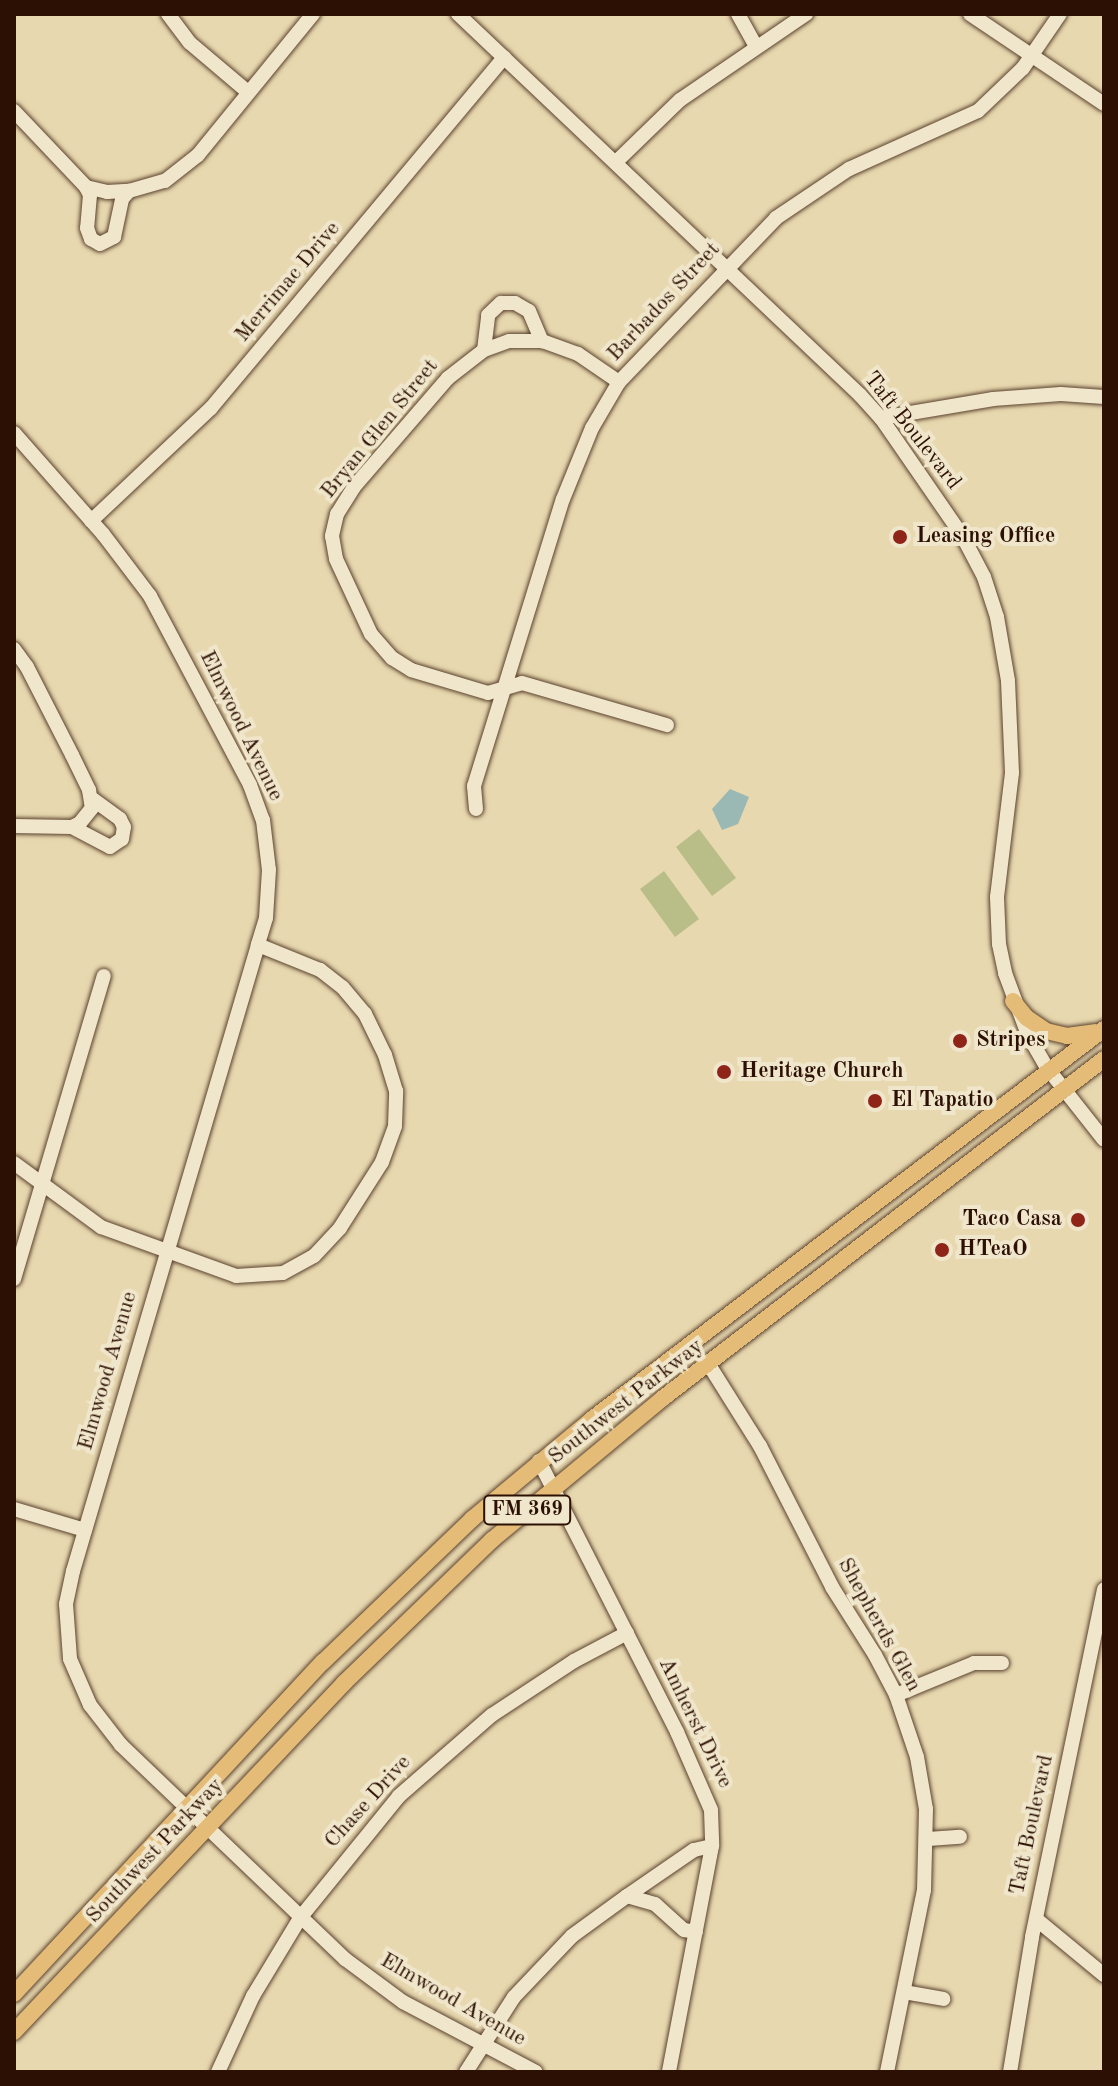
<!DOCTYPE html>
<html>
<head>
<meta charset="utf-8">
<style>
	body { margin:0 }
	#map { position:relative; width:1118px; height:2086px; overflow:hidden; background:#e8d8af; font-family:"Old Standard TT",serif }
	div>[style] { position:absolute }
	.green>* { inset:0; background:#b9be88 }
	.water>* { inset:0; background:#9ab8b4 }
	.roads { filter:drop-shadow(0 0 2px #5b422e) drop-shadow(0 0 2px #5b422e) }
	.minor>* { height:14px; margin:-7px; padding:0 7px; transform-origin:7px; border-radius:7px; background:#f0e6cb }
	.major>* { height:16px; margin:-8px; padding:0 8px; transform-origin:8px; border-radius:8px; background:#e4bc78 }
	.dots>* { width:22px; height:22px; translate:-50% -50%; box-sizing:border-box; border:4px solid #f0e6cb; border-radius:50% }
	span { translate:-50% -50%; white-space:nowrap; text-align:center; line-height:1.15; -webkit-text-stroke:8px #f0e6cb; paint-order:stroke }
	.shield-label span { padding:2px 6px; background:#f0e6cb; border:2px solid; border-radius:6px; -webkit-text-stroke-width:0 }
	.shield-label { font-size:20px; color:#2c1003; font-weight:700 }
	.street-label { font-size:22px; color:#2c1003 }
	.poi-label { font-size:22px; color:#2c1003; font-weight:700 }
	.left { translate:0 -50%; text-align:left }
	.right { translate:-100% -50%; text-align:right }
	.frame { position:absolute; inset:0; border:16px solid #2c1003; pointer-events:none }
</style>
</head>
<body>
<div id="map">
	<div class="green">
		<i style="clip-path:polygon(699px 829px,736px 878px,712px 896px,676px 847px)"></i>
		<i style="clip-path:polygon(664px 871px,699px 919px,675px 937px,640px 889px)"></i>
	</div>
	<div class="water">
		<i style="clip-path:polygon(730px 789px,749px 797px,738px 824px,722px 830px,712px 809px)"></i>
	</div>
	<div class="roads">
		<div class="minor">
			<i style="left:168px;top:14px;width:36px;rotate:53deg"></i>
			<i style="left:190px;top:43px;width:76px;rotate:40.2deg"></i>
			<i style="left:458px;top:14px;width:554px;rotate:43.46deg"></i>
			<i style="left:860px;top:395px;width:31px;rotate:48deg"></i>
			<i style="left:881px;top:418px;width:145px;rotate:55.4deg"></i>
			<i style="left:963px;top:537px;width:45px;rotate:62.3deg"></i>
			<i style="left:984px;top:577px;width:42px;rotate:72deg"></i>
			<i style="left:997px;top:617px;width:65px;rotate:80.2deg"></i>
			<i style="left:1008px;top:681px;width:92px;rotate:87.5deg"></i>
			<i style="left:1012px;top:773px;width:125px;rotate:96.9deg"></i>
			<i style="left:997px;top:897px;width:47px;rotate:87.6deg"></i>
			<i style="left:999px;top:944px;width:30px;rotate:78deg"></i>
			<i style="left:1005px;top:973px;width:66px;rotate:69.6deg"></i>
			<i style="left:1028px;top:1035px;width:39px;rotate:60deg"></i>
			<i style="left:1048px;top:1069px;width:90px;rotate:51.7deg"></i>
			<i style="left:738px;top:14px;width:37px;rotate:61deg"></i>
			<i style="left:970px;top:14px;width:161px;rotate:33.9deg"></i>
			<i style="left:14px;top:111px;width:105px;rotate:46.5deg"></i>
			<i style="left:86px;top:187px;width:22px;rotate:13deg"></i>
			<i style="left:107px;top:192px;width:22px;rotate:-3deg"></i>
			<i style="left:129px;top:191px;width:37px;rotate:-16deg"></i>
			<i style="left:165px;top:181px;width:42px;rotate:-38.2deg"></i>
			<i style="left:198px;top:155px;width:182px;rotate:-50.8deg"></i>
			<i style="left:616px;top:162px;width:89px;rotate:-44.1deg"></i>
			<i style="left:680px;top:100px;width:153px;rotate:-34.3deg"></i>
			<i style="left:86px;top:187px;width:9px;rotate:63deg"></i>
			<i style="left:90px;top:195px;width:33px;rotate:95deg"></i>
			<i style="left:87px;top:228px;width:12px;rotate:70deg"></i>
			<i style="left:91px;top:239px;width:10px;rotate:29deg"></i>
			<i style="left:100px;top:244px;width:16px;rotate:-27deg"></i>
			<i style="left:114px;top:237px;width:39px;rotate:-78deg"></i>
			<i style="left:122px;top:199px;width:11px;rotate:-49deg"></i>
			<i style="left:484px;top:350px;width:35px;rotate:-83deg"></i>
			<i style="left:488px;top:315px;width:18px;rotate:-43deg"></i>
			<i style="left:501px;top:303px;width:14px"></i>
			<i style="left:515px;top:303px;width:16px;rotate:30deg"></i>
			<i style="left:529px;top:311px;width:33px;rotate:67deg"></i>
			<i style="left:619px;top:382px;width:50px;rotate:-145.7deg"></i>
			<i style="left:578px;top:354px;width:38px;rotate:-160deg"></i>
			<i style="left:542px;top:341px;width:33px;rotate:180deg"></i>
			<i style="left:509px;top:341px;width:27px;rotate:160deg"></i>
			<i style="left:484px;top:350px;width:46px;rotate:142.1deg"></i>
			<i style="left:448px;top:378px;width:144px;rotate:130.8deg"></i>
			<i style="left:354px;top:487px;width:32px;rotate:122deg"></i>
			<i style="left:337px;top:514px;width:23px;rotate:103deg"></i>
			<i style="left:332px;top:536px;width:23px;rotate:80deg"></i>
			<i style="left:336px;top:559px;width:83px;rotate:65deg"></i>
			<i style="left:371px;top:634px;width:32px;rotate:49deg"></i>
			<i style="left:392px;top:658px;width:22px;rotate:32deg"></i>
			<i style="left:411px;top:670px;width:80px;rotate:16.6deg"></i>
			<i style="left:488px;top:693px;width:35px;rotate:-16deg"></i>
			<i style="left:522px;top:683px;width:151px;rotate:16.2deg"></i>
			<i style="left:881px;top:418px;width:114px;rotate:-9.6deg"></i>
			<i style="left:993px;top:399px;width:68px;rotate:-4.2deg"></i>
			<i style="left:1061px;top:394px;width:43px;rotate:4deg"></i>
			<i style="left:14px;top:433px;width:135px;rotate:48.6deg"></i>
			<i style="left:103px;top:534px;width:78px;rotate:52.8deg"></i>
			<i style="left:150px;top:596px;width:214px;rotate:62.1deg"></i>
			<i style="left:250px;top:785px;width:37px;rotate:70deg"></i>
			<i style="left:263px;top:820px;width:50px;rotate:83.2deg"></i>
			<i style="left:269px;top:870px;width:48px;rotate:93.6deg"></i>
			<i style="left:266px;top:918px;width:28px;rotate:107deg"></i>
			<i style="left:258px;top:945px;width:653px;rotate:106.46deg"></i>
			<i style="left:73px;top:1571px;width:34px;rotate:102deg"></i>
			<i style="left:66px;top:1604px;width:55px;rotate:85.8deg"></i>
			<i style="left:70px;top:1659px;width:50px;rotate:66.5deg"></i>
			<i style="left:90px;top:1705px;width:51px;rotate:52.2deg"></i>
			<i style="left:121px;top:1745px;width:310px;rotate:43.7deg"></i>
			<i style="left:345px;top:1959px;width:72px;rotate:36.6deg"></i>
			<i style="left:403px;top:2002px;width:150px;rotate:27.8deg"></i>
			<i style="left:91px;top:521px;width:165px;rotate:-43.3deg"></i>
			<i style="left:211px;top:408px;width:457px;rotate:-50.1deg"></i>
			<i style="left:14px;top:649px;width:22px;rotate:54deg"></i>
			<i style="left:27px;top:667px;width:99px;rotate:62.9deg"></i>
			<i style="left:72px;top:755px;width:39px;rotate:64deg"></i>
			<i style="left:89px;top:790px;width:18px;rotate:81deg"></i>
			<i style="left:92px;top:808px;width:19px;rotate:129deg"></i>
			<i style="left:80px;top:823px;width:9px;rotate:153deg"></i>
			<i style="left:72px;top:827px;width:58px;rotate:-179deg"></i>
			<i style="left:476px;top:809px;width:23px;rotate:-95deg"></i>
			<i style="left:474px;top:786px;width:300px;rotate:-72.8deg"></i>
			<i style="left:563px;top:499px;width:77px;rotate:-67.8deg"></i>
			<i style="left:592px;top:428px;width:53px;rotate:-59.6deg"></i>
			<i style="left:619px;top:382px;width:227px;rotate:-46.2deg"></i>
			<i style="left:776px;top:218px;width:88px;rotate:-33.9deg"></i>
			<i style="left:849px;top:169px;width:141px;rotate:-24.2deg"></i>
			<i style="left:978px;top:111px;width:62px;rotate:-43.7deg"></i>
			<i style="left:1023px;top:68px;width:65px;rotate:-55.6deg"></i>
			<i style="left:72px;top:827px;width:43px;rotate:27.8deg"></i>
			<i style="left:110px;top:847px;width:14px;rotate:-34deg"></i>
			<i style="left:122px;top:839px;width:12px;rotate:-81deg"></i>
			<i style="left:124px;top:827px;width:9px;rotate:-117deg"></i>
			<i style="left:120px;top:819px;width:34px;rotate:-144deg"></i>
			<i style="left:14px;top:1163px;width:108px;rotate:36.3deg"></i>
			<i style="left:101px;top:1227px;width:144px;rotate:19.9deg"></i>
			<i style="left:236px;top:1276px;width:47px;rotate:-3.7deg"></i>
			<i style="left:283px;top:1273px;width:35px;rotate:-29deg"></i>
			<i style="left:314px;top:1256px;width:38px;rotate:-47deg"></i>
			<i style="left:340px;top:1228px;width:78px;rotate:-57.5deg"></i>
			<i style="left:382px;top:1162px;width:38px;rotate:-70deg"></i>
			<i style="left:395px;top:1126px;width:35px;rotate:-88deg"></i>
			<i style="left:396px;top:1091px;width:38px;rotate:-107deg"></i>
			<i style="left:385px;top:1055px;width:46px;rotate:-116deg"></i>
			<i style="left:365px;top:1014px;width:35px;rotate:-130deg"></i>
			<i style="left:342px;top:987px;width:28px;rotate:-142deg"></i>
			<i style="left:320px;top:970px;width:67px;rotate:-158deg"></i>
			<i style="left:14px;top:1279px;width:316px;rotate:-73.5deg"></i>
			<i style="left:709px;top:1365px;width:96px;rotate:57.8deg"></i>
			<i style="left:760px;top:1446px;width:158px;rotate:62.9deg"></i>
			<i style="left:832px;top:1587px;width:80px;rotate:57.7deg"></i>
			<i style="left:875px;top:1655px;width:45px;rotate:62.3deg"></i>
			<i style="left:896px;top:1695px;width:65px;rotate:71.3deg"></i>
			<i style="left:917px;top:1757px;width:53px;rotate:80.2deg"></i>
			<i style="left:926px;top:1809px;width:81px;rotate:91.4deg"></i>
			<i style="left:924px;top:1890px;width:186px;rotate:101.5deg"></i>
			<i style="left:539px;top:1461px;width:304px;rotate:63deg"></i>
			<i style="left:677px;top:1732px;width:85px;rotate:66.4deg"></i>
			<i style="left:711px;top:1810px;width:36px;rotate:88deg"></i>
			<i style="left:712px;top:1846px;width:230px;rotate:100.8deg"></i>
			<i style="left:14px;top:1509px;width:74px;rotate:16.5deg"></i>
			<i style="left:896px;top:1695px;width:84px;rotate:-22.3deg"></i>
			<i style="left:974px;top:1663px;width:28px"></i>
			<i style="left:928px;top:1839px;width:32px;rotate:-4deg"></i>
			<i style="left:627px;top:1896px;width:81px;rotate:-34.5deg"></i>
			<i style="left:694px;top:1850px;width:18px;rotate:-13deg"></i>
			<i style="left:1036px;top:1919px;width:88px;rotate:39.5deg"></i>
			<i style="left:904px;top:1992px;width:40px;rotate:10deg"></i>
			<i style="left:218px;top:2072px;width:84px;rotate:-65.3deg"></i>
			<i style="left:253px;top:1996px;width:91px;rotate:-58.9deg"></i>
			<i style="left:300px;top:1918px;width:157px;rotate:-50.9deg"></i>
			<i style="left:399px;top:1796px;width:123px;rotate:-41.1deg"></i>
			<i style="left:492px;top:1715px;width:98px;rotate:-33.4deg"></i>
			<i style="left:574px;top:1661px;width:60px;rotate:-27.8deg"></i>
			<i style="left:466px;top:2072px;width:89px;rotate:-57.4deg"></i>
			<i style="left:514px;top:1997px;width:84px;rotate:-46.4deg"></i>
			<i style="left:572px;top:1936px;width:68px;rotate:-36deg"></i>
			<i style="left:627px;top:1896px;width:29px;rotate:16deg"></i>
			<i style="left:655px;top:1904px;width:39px;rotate:42deg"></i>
			<i style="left:684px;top:1930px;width:12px;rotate:9deg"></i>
			<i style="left:1010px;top:2072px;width:137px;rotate:-80.7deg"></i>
			<i style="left:1032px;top:1937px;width:355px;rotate:-78.3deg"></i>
		</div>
		<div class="major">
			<i style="left:1013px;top:1001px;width:22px;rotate:51deg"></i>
			<i style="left:1027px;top:1018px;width:23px;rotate:34deg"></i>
			<i style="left:1046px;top:1031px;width:22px;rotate:13deg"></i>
			<i style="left:1067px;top:1036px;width:28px;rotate:-8deg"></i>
			<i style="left:14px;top:1994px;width:454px;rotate:-47.1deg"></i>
			<i style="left:323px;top:1662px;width:207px;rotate:-43.8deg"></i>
			<i style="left:472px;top:1519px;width:156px;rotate:-39.8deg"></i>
			<i style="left:592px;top:1419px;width:644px;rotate:-37.3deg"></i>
			<i style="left:14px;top:2032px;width:480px;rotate:-46.6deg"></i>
			<i style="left:344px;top:1683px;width:206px;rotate:-44deg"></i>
			<i style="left:492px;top:1540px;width:222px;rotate:-39.7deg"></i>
			<i style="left:663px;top:1398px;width:556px;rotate:-37.55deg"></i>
		</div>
	</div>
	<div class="dots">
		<i style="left:900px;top:537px;background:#8f2418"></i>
		<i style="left:960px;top:1041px;background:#8f2418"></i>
		<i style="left:724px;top:1072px;background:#8f2418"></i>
		<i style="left:875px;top:1101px;background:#8f2418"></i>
		<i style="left:1078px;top:1220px;background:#8f2418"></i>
		<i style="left:942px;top:1250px;background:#8f2418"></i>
	</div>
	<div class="shield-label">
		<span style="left:527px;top:1510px">FM 369</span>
	</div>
	<div class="street-label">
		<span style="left:288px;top:282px;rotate:-50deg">Merrimac Drive</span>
		<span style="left:664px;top:302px;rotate:-47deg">Barbados Street</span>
		<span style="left:380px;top:429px;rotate:-51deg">Bryan Glen Street</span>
		<span style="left:912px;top:431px;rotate:52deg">Taft Boulevard</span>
		<span style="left:241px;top:726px;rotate:64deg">Elmwood Avenue</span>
		<span style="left:108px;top:1371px;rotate:-74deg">Elmwood Avenue</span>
		<span style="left:626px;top:1402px;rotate:-38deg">Southwest Parkway</span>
		<span style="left:879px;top:1625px;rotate:61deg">Shepherds Glen</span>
		<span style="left:695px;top:1723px;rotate:64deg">Amherst Drive</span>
		<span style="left:368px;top:1802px;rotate:-48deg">Chase Drive</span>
		<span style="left:1032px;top:1825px;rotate:-78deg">Taft Boulevard</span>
		<span style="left:155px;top:1851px;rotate:-47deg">Southwest Parkway</span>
		<span style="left:453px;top:2000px;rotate:30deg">Elmwood Avenue</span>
	</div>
	<div class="poi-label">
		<span class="left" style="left:916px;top:537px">Leasing Office</span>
		<span class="left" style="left:976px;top:1041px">Stripes</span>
		<span class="left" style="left:740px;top:1072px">Heritage Church</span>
		<span class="left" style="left:891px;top:1101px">El Tapatio</span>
		<span class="right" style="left:1062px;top:1220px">Taco Casa</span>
		<span class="left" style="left:958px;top:1250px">HTeaO</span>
	</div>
	<div class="frame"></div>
</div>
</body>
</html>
